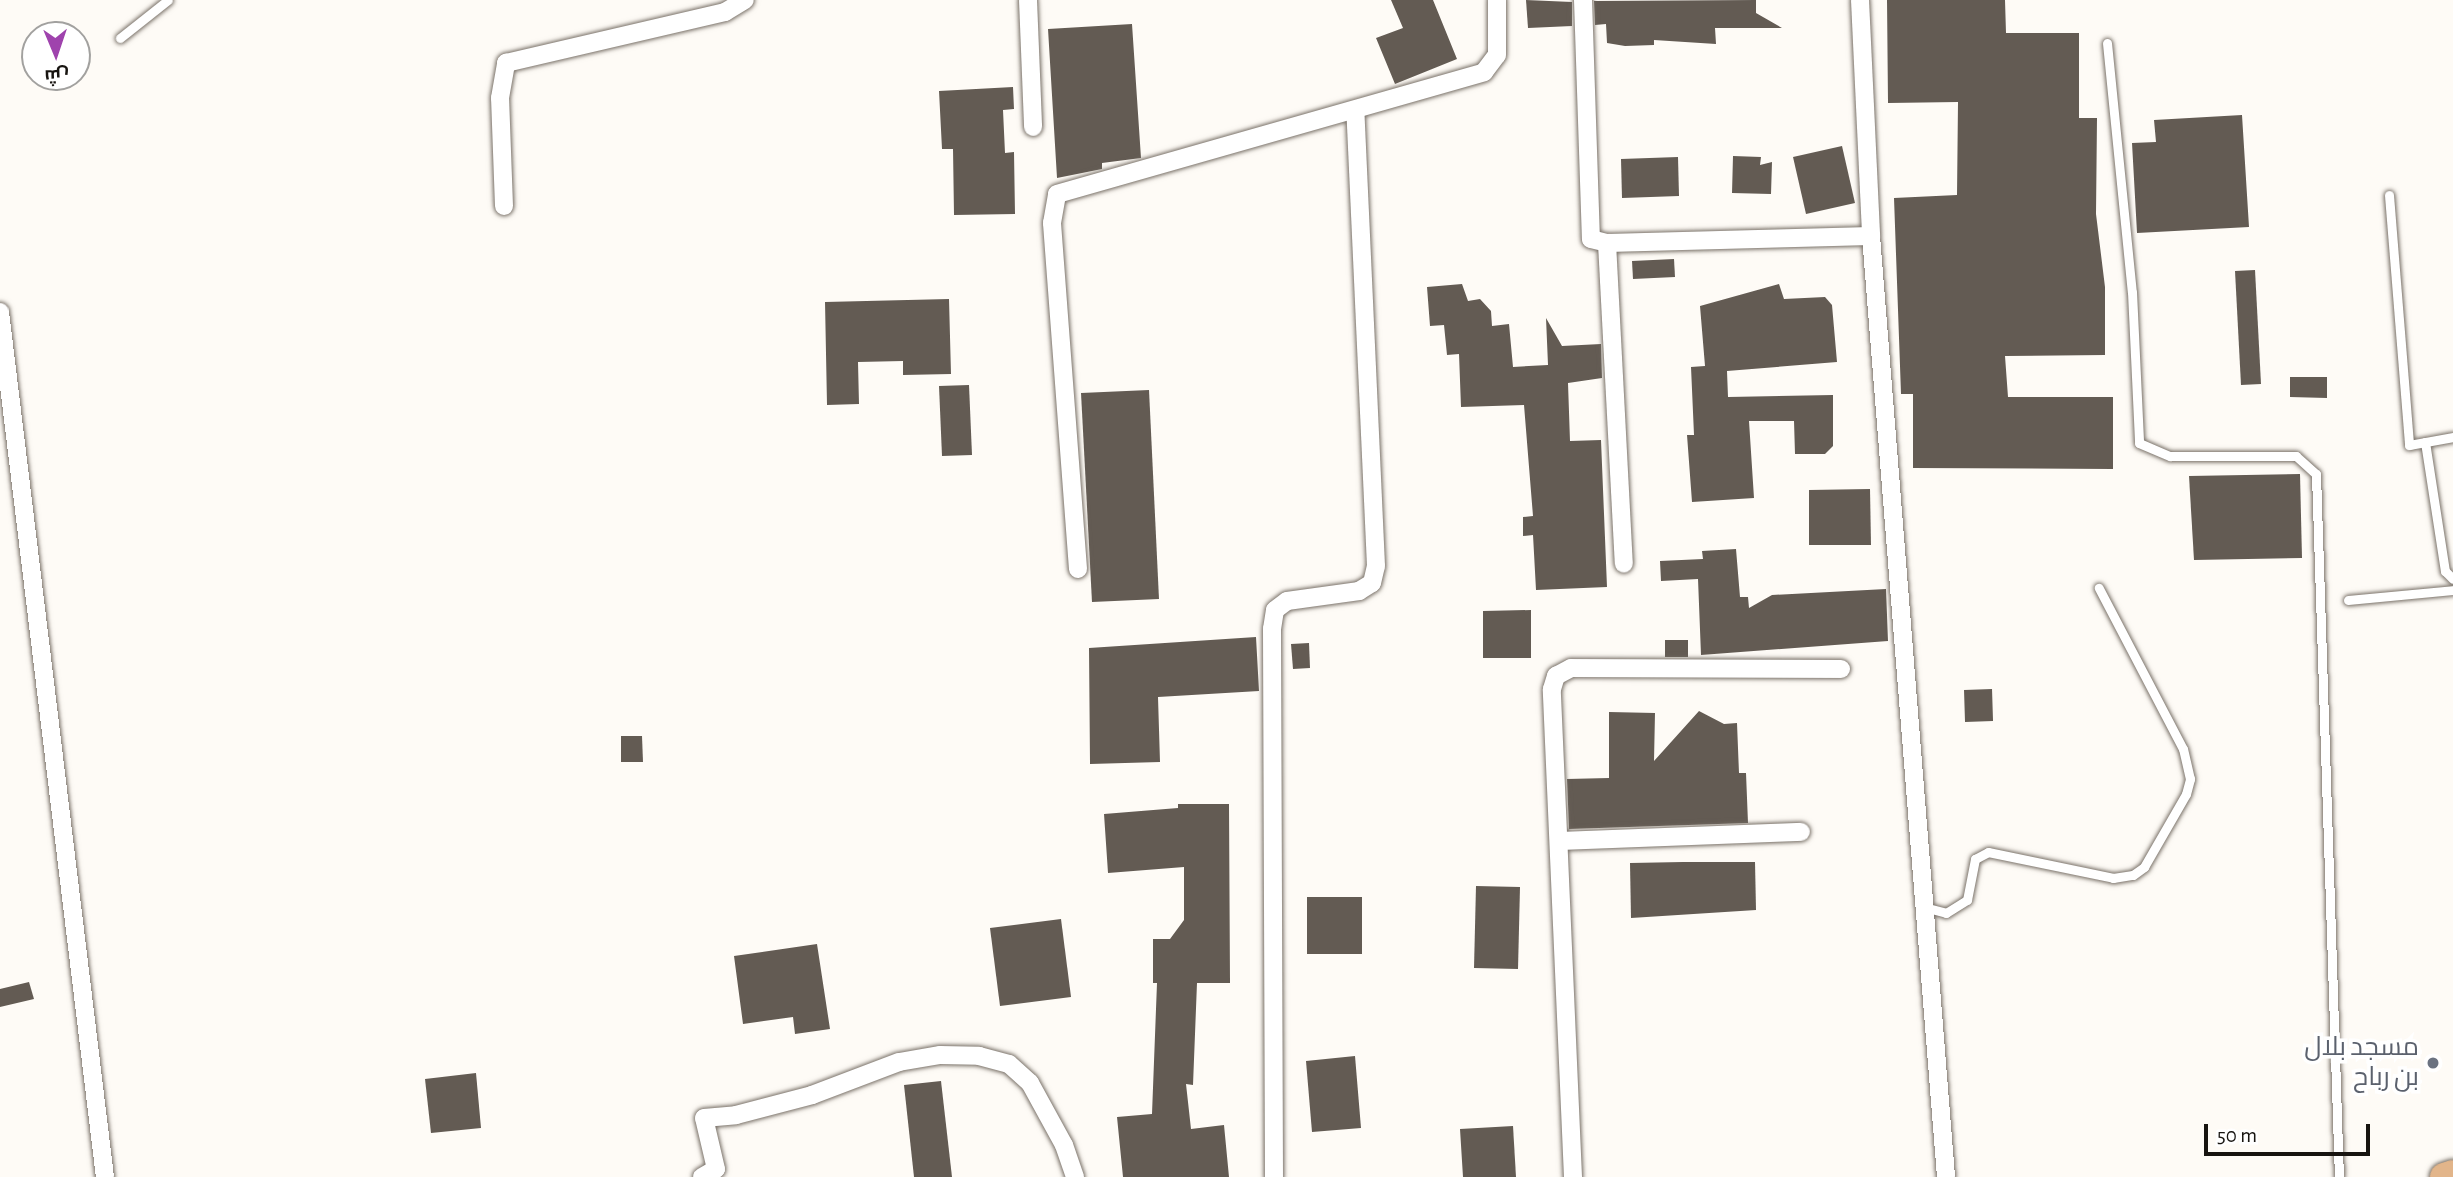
<!DOCTYPE html>
<html>
<head>
<meta charset="utf-8">
<style>
	body { margin:0 }
	#map { position:relative; width:2453px; height:1177px; overflow:hidden; background:#fefbf6; font-family:"Alegreya Sans",Cairo,sans-serif }
	div>[style] { position:absolute }
	.building>* { inset:0; background:#635b53 }
	.roads { filter:drop-shadow(0 0 2px #7a7269) drop-shadow(0 0 2px #7a7269) }
	.lane>* { height:9px; margin:-4.5px; padding:0 4.5px; transform-origin:4.5px; border-radius:4.5px; background:#fff }
	.street>* { height:18px; margin:-9px; padding:0 9px; transform-origin:9px; border-radius:9px; background:#fff }
	.primary>* { height:28px; margin:-14px; padding:0 14px; transform-origin:14px; border-radius:14px; background:#e2b58a }
	.dots>* { width:19px; height:19px; translate:-50% -50%; box-sizing:border-box; border:4px solid #fff; border-radius:50% }
	span { translate:-50% -50%; white-space:nowrap; text-align:center; line-height:1.15; -webkit-text-stroke:7px #fff; paint-order:stroke }
	.worship-label { font-size:26px; color:#5b616d }
	.right { translate:-100% -50%; text-align:right }
	.north { position:absolute; left:21px; top:21px; width:70px; height:70px; box-sizing:border-box; background:#fff; border:2px solid #a2a19f; border-radius:50%; rotate:178deg; font-size:19px; font-weight:700; line-height:28px; text-align:center; color:#171410 }
	.north::after { content:''; display:block; margin:auto; width:24px; height:32px; background:#9f43ad; clip-path:polygon(50% 0,100% 100%,50% 72%,0 100%) }
	.scale { position:absolute; left:2204px; top:1124px; width:166px; height:32px; box-sizing:border-box; border:4px solid #171410; border-top:0; padding-left:9px; font-size:21px; line-height:24px; white-space:nowrap; color:#171410; -webkit-text-stroke:5px #fff; paint-order:stroke }
</style>
</head>
<body>
<div id="map">
	<div class="building">
		<i style="clip-path:polygon(1391px 0,1433px 0,1457px 59px,1395px 84px,1376px 38px,1403px 28px)"></i>
		<i style="clip-path:polygon(1526px 0,1572px 2px,1572px 26px,1528px 28px)"></i>
		<i style="clip-path:polygon(1756px 0,1756px 13px,1782px 28px,1715px 28px,1716px 44px,1654px 40px,1654px 45px,1625px 46px,1607px 43px,1606px 24px,1595px 25px,1594px 1px)"></i>
		<i style="clip-path:polygon(1887px 0,2005px 0,2006px 33px,2079px 33px,2079px 118px,2097px 118px,2096px 214px,2105px 287px,2105px 355px,2005px 356px,2008px 397px,2113px 397px,2113px 469px,1913px 468px,1913px 394px,1901px 394px,1894px 198px,1957px 195px,1958px 102px,1888px 103px)"></i>
		<i style="clip-path:polygon(1132px 24px,1141px 158px,1102px 163px,1102px 169px,1057px 178px,1048px 29px)"></i>
		<i style="clip-path:polygon(1013px 87px,1014px 109px,1003px 110px,1005px 153px,1014px 152px,1015px 214px,954px 215px,953px 149px,942px 149px,939px 91px)"></i>
		<i style="clip-path:polygon(2242px 115px,2249px 227px,2137px 233px,2132px 143px,2156px 142px,2154px 120px)"></i>
		<i style="clip-path:polygon(1842px 146px,1855px 203px,1806px 214px,1793px 157px)"></i>
		<i style="clip-path:polygon(1733px 156px,1761px 157px,1760px 165px,1772px 162px,1771px 194px,1732px 193px)"></i>
		<i style="clip-path:polygon(1678px 157px,1679px 196px,1622px 198px,1621px 159px)"></i>
		<i style="clip-path:polygon(1674px 259px,1675px 277px,1633px 279px,1632px 261px)"></i>
		<i style="clip-path:polygon(2255px 270px,2261px 384px,2241px 385px,2235px 271px)"></i>
		<i style="clip-path:polygon(1462px 284px,1468px 301px,1480px 299px,1491px 311px,1492px 326px,1509px 324px,1513px 367px,1548px 365px,1546px 318px,1562px 346px,1601px 344px,1602px 378px,1568px 383px,1570px 441px,1601px 440px,1607px 587px,1536px 590px,1533px 535px,1523px 536px,1523px 517px,1533px 516px,1524px 405px,1461px 407px,1459px 354px,1447px 355px,1444px 325px,1430px 326px,1427px 287px)"></i>
		<i style="clip-path:polygon(1779px 284px,1784px 299px,1825px 297px,1832px 305px,1837px 362px,1727px 371px,1728px 397px,1833px 395px,1833px 446px,1825px 454px,1795px 454px,1794px 421px,1749px 421px,1754px 498px,1692px 502px,1687px 435px,1694px 435px,1691px 367px,1705px 366px,1700px 306px)"></i>
		<i style="clip-path:polygon(949px 299px,951px 374px,903px 375px,903px 361px,858px 362px,859px 404px,827px 405px,825px 302px)"></i>
		<i style="clip-path:polygon(2290px 377px,2327px 377px,2327px 398px,2290px 397px)"></i>
		<i style="clip-path:polygon(969px 385px,972px 455px,942px 456px,939px 386px)"></i>
		<i style="clip-path:polygon(1149px 390px,1159px 599px,1092px 602px,1081px 393px)"></i>
		<i style="clip-path:polygon(2300px 474px,2302px 558px,2194px 560px,2189px 476px)"></i>
		<i style="clip-path:polygon(1870px 489px,1871px 545px,1809px 545px,1809px 490px)"></i>
		<i style="clip-path:polygon(1736px 549px,1740px 597px,1748px 597px,1749px 608px,1772px 595px,1886px 589px,1888px 641px,1701px 655px,1698px 579px,1661px 581px,1660px 561px,1703px 559px,1702px 551px)"></i>
		<i style="clip-path:polygon(1531px 610px,1531px 658px,1483px 658px,1483px 611px)"></i>
		<i style="clip-path:polygon(1256px 637px,1259px 691px,1158px 697px,1160px 762px,1090px 764px,1089px 648px)"></i>
		<i style="clip-path:polygon(1665px 640px,1688px 640px,1688px 657px,1665px 657px)"></i>
		<i style="clip-path:polygon(1309px 643px,1310px 668px,1293px 669px,1291px 644px)"></i>
		<i style="clip-path:polygon(1992px 689px,1993px 721px,1965px 722px,1964px 690px)"></i>
		<i style="clip-path:polygon(1699px 711px,1724px 724px,1737px 723px,1739px 773px,1746px 773px,1748px 823px,1569px 829px,1567px 779px,1609px 778px,1609px 712px,1655px 713px,1654px 761px)"></i>
		<i style="clip-path:polygon(621px 736px,642px 736px,643px 762px,621px 762px)"></i>
		<i style="clip-path:polygon(1178px 804px,1229px 804px,1230px 983px,1197px 983px,1193px 1085px,1186px 1084px,1191px 1129px,1224px 1125px,1229px 1177px,1123px 1177px,1117px 1117px,1152px 1114px,1157px 983px,1153px 983px,1153px 939px,1170px 939px,1184px 920px,1184px 867px,1108px 873px,1104px 814px,1178px 808px)"></i>
		<i style="clip-path:polygon(1683px 862px,1755px 862px,1756px 910px,1631px 918px,1630px 863px)"></i>
		<i style="clip-path:polygon(1476px 886px,1520px 887px,1518px 969px,1474px 968px)"></i>
		<i style="clip-path:polygon(1307px 897px,1362px 897px,1362px 954px,1307px 954px)"></i>
		<i style="clip-path:polygon(1061px 919px,1071px 997px,1000px 1006px,990px 928px)"></i>
		<i style="clip-path:polygon(817px 944px,830px 1029px,795px 1034px,793px 1017px,743px 1024px,734px 956px)"></i>
		<i style="clip-path:polygon(29px 982px,34px 999px,0 1007px,0 989px)"></i>
		<i style="clip-path:polygon(1355px 1056px,1361px 1128px,1312px 1132px,1306px 1061px)"></i>
		<i style="clip-path:polygon(476px 1073px,481px 1128px,431px 1133px,425px 1079px)"></i>
		<i style="clip-path:polygon(941px 1081px,952px 1177px,914px 1177px,904px 1085px)"></i>
		<i style="clip-path:polygon(1513px 1126px,1516px 1177px,1463px 1177px,1460px 1129px)"></i>
	</div>
	<div class="roads">
		<div class="lane">
			<i style="left:120px;top:38px;width:61px;rotate:-38.4deg"></i>
			<i style="left:2107px;top:43px;width:250px;rotate:84.3deg"></i>
			<i style="left:2132px;top:292px;width:151px;rotate:87.3deg"></i>
			<i style="left:2139px;top:443px;width:34px;rotate:23deg"></i>
			<i style="left:2170px;top:456px;width:126px"></i>
			<i style="left:2296px;top:456px;width:27px;rotate:42deg"></i>
			<i style="left:2316px;top:474px;width:703px;rotate:88.13deg"></i>
			<i style="left:2389px;top:195px;width:251px;rotate:85.4deg"></i>
			<i style="left:2409px;top:445px;width:45px;rotate:-10.3deg"></i>
			<i style="left:2425px;top:442px;width:131px;rotate:81.2deg"></i>
			<i style="left:2445px;top:571px;width:11px;rotate:45deg"></i>
			<i style="left:2348px;top:600px;width:105px;rotate:-5.4deg"></i>
			<i style="left:1924px;top:907px;width:23px;rotate:15deg"></i>
			<i style="left:1946px;top:913px;width:25px;rotate:-32deg"></i>
			<i style="left:1967px;top:900px;width:42px;rotate:-79deg"></i>
			<i style="left:1975px;top:859px;width:15px;rotate:-28deg"></i>
			<i style="left:1988px;top:852px;width:128px;rotate:11.7deg"></i>
			<i style="left:2113px;top:878px;width:20px;rotate:-9deg"></i>
			<i style="left:2133px;top:875px;width:14px;rotate:-36deg"></i>
			<i style="left:2144px;top:867px;width:84px;rotate:-60.1deg"></i>
			<i style="left:2186px;top:794px;width:16px;rotate:-75deg"></i>
			<i style="left:2190px;top:779px;width:31px;rotate:-103deg"></i>
			<i style="left:2183px;top:749px;width:182px;rotate:-117.6deg"></i>
		</div>
		<div class="street">
			<i style="left:1028px;top:0;width:127px;rotate:87.7deg"></i>
			<i style="left:1583px;top:0;width:239px;rotate:88.1deg"></i>
			<i style="left:1591px;top:239px;width:16px;rotate:14deg"></i>
			<i style="left:1607px;top:243px;width:264px;rotate:-1.5deg"></i>
			<i style="left:1860px;top:0;width:236px;rotate:87.3deg"></i>
			<i style="left:1871px;top:236px;width:944px;rotate:85.44deg"></i>
			<i style="left:504px;top:206px;width:108px;rotate:-92.1deg"></i>
			<i style="left:500px;top:98px;width:36px;rotate:-80deg"></i>
			<i style="left:506px;top:63px;width:225px;rotate:-13.1deg"></i>
			<i style="left:725px;top:12px;width:23px;rotate:-31deg"></i>
			<i style="left:1607px;top:243px;width:321px;rotate:87deg"></i>
			<i style="left:0;top:312px;width:871px;rotate:83.08deg"></i>
			<i style="left:1078px;top:569px;width:347px;rotate:-94.3deg"></i>
			<i style="left:1052px;top:223px;width:29px;rotate:-80deg"></i>
			<i style="left:1057px;top:194px;width:444px;rotate:-15.9deg"></i>
			<i style="left:1484px;top:72px;width:21px;rotate:-53deg"></i>
			<i style="left:1497px;top:55px;width:55px;rotate:-90deg"></i>
			<i style="left:1562px;top:841px;width:239px;rotate:-2.2deg"></i>
			<i style="left:702px;top:1177px;width:16px;rotate:-30deg"></i>
			<i style="left:716px;top:1169px;width:52px;rotate:-103.2deg"></i>
			<i style="left:704px;top:1118px;width:32px;rotate:-5deg"></i>
			<i style="left:736px;top:1115px;width:79px;rotate:-14.7deg"></i>
			<i style="left:812px;top:1095px;width:93px;rotate:-20.8deg"></i>
			<i style="left:899px;top:1062px;width:42px;rotate:-9.7deg"></i>
			<i style="left:940px;top:1055px;width:39px;rotate:1deg"></i>
			<i style="left:979px;top:1056px;width:31px;rotate:15deg"></i>
			<i style="left:1009px;top:1064px;width:28px;rotate:42deg"></i>
			<i style="left:1030px;top:1083px;width:71px;rotate:61.3deg"></i>
			<i style="left:1064px;top:1145px;width:34px;rotate:71deg"></i>
			<i style="left:1274px;top:1177px;width:548px;rotate:-90.21deg"></i>
			<i style="left:1272px;top:629px;width:19px;rotate:-81deg"></i>
			<i style="left:1275px;top:610px;width:15px;rotate:-37deg"></i>
			<i style="left:1287px;top:601px;width:73px;rotate:-7.9deg"></i>
			<i style="left:1359px;top:591px;width:15px;rotate:-32deg"></i>
			<i style="left:1372px;top:583px;width:17px;rotate:-77deg"></i>
			<i style="left:1376px;top:566px;width:455px;rotate:-92.6deg"></i>
			<i style="left:1573px;top:1177px;width:488px;rotate:-92.5deg"></i>
			<i style="left:1552px;top:689px;width:14px;rotate:-73deg"></i>
			<i style="left:1556px;top:676px;width:17px;rotate:-28deg"></i>
			<i style="left:1571px;top:668px;width:270px;rotate:0.2deg"></i>
		</div>
		<div class="primary">
			<i style="left:2444px;top:1177px;width:9px;rotate:-18deg"></i>
		</div>
	</div>
	<div class="dots">
		<i style="left:2433px;top:1063px;background:#6b7280"></i>
	</div>
	<div class="worship-label">
		<span class="right" style="left:2419px;top:1063px">مسجد بلال<br>بن رباح</span>
	</div>
	<div class="north">ش</div>
	<div class="scale">50 m</div>
</div>
</body>
</html>
